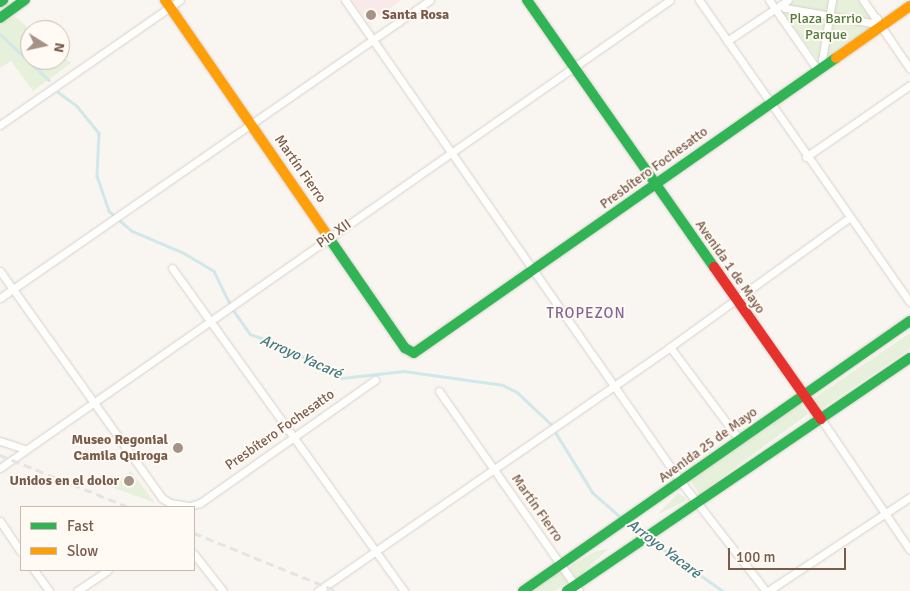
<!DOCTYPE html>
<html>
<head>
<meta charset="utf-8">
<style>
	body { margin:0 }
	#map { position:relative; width:910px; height:591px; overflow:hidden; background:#f9f5f0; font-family:Signika,sans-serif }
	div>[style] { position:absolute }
	.medical>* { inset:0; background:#fae9e9 }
	.green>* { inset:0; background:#e7f0db }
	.stream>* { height:2.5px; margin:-1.25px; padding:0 1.25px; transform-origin:1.25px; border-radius:1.25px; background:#d0e8ea }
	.roads { filter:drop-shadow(0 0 1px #d7d1cb) drop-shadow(0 0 1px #d7d1cb) }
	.street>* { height:7px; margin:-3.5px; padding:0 3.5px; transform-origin:3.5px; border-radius:3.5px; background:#fefefd }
	.fast>* { height:10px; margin:-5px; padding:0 5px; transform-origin:5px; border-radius:5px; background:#30b455 }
	.slow>* { height:10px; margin:-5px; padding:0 5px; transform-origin:5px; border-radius:5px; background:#ff9f0a }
	.jam>* { height:10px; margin:-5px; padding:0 5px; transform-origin:5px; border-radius:5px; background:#e5322d }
	.rail>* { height:2.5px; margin-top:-1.25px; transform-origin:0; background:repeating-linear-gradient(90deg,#e6e3e7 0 8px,transparent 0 13px) }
	.dots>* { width:14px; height:14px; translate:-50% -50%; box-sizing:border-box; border:2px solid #fffaf3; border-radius:50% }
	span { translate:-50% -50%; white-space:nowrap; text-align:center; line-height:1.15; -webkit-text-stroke:4px #fffaf3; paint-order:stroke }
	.poi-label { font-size:14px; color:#7a5c4d; font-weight:700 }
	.left { translate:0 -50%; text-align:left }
	.right { translate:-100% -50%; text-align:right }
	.park-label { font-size:14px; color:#537a41 }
	.street-label { font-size:14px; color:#7a5c4d }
	.neighbourhood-label { font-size:15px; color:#846695; letter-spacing:1px }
	.water-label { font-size:15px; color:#437c86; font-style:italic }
	.legend { position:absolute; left:20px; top:506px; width:175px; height:65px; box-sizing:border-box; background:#fffaf3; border:1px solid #cabbb1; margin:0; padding:6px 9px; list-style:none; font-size:15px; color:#7a5c4d }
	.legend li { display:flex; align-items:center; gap:10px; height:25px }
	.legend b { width:25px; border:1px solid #cabbb1 }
	.north { position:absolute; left:20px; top:20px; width:50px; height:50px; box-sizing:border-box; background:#fffaf3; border:1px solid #cabbb1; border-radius:50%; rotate:100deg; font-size:14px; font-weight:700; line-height:20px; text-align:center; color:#7a5c4d }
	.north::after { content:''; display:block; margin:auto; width:18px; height:22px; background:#a69286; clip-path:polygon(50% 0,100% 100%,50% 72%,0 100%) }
	.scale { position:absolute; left:728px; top:548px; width:118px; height:22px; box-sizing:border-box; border:2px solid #7a5c4d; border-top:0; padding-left:6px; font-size:15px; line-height:18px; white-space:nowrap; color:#7a5c4d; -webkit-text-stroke:4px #fffaf3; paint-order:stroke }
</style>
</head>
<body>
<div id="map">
	<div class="medical">
		<i style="clip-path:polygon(352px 0,401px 0,369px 24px)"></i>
	</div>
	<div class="green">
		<i style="clip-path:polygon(794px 0,858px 0,876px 23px,821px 64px,781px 10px)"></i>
		<i style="clip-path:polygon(14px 16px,31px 30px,30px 60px,60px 60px,60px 54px,71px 63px,33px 91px,11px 61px,0 68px,0 25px)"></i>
		<i style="clip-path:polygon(910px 333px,910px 349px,821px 409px,814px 398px)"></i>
		<i style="clip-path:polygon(799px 402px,808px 414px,699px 494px,691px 481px)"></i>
		<i style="clip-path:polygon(131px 471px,155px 503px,109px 486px)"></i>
		<i style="clip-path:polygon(678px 493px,686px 498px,684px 502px,658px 514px)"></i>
		<i style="clip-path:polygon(608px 549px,576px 579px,569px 567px,596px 551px)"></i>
		<i style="clip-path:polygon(560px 569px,569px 581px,555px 591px,529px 591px)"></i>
	</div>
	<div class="stream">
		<i style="left:0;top:34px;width:67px;rotate:43.2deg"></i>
		<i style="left:58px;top:92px;width:24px;rotate:36deg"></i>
		<i style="left:77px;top:106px;width:35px;rotate:51deg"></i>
		<i style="left:99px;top:133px;width:43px;rotate:92.7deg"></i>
		<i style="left:97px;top:176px;width:37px;rotate:71deg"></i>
		<i style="left:109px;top:211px;width:30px;rotate:41deg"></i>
		<i style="left:132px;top:231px;width:56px;rotate:22.9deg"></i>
		<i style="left:184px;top:253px;width:35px;rotate:31deg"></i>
		<i style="left:214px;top:271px;width:41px;rotate:64.1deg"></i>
		<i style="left:232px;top:308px;width:32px;rotate:55deg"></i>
		<i style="left:250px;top:334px;width:34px;rotate:19deg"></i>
		<i style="left:282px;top:345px;width:68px;rotate:28.8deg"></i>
		<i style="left:342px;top:378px;width:62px;rotate:-6.4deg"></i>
		<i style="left:404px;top:371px;width:100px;rotate:8deg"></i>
		<i style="left:503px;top:385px;width:16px;rotate:27deg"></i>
		<i style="left:517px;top:392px;width:47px;rotate:43.3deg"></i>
		<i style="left:556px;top:433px;width:70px;rotate:58.3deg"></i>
		<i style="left:593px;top:493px;width:37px;rotate:41deg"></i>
		<i style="left:626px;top:520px;width:24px;rotate:38deg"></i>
		<i style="left:649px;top:539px;width:90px;rotate:35.1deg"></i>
	</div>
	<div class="roads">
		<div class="street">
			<i style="left:345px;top:0;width:588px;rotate:55.12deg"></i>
			<i style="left:681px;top:482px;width:138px;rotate:52.1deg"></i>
			<i style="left:699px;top:0;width:368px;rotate:55.1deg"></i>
			<i style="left:769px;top:0;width:84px;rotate:55.2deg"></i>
			<i style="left:863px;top:0;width:83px;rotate:55.7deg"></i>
			<i style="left:781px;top:5px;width:5px;rotate:37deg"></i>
			<i style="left:785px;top:8px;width:88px;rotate:9.8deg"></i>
			<i style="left:872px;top:23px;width:7px;rotate:-45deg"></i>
			<i style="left:727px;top:41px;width:73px;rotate:-33.9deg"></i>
			<i style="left:824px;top:64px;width:4px;rotate:-117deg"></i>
			<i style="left:822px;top:60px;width:61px;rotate:-80.5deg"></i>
			<i style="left:0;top:125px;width:219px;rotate:-34.8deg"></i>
			<i style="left:806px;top:157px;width:126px;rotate:-34.7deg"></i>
			<i style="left:172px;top:268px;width:398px;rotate:54.3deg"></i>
			<i style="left:0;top:271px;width:279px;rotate:54.5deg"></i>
			<i style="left:162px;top:498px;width:9px;rotate:32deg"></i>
			<i style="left:170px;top:503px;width:20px;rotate:9deg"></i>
			<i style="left:190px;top:506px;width:10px;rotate:-17deg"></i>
			<i style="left:200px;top:503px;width:214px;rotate:-35.1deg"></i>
			<i style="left:0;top:298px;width:523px;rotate:-34.72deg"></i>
			<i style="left:670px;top:347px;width:114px;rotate:53.2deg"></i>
			<i style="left:439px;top:391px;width:244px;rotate:55deg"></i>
			<i style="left:821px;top:419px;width:158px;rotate:55.8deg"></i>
			<i style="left:0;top:441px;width:25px;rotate:18deg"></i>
			<i style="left:0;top:468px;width:817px;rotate:-34.93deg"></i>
			<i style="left:0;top:521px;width:37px;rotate:56deg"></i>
			<i style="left:194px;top:554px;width:47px;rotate:51.9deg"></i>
			<i style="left:34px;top:570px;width:26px;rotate:54deg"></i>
			<i style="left:77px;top:591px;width:37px;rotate:-34deg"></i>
			<i style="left:318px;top:591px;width:428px;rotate:-34.7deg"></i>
			<i style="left:670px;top:347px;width:221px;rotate:-35.8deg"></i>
			<i style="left:768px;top:591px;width:170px;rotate:-33.5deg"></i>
		</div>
		<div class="fast">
			<i style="left:527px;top:0;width:326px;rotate:55deg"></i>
			<i style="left:0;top:2px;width:4px;rotate:-34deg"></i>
			<i style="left:0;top:18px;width:31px;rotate:-36deg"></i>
			<i style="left:329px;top:238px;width:134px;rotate:55.4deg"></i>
			<i style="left:405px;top:348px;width:10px;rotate:29deg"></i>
			<i style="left:414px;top:353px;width:515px;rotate:-34.96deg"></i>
			<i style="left:523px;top:591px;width:472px;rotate:-34.9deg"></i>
			<i style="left:567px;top:591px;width:415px;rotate:-34.2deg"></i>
		</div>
		<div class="slow">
			<i style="left:165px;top:0;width:289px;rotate:55.4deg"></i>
			<i style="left:836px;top:58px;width:90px;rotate:-35.1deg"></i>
		</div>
		<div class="jam">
			<i style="left:714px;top:267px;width:186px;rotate:54.9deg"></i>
		</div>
	</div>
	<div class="rail">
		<i style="left:0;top:455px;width:139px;rotate:22deg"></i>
		<i style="left:194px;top:533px;width:154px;rotate:22.1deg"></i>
	</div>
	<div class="dots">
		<i style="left:371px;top:15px;background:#a69286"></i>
		<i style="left:178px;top:448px;background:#a69286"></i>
		<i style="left:129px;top:481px;background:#a69286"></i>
	</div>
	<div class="poi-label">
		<span class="left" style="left:382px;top:15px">Santa Rosa</span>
		<span class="right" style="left:168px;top:448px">Museo Regonial<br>Camila Quiroga</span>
		<span class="right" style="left:119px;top:481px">Unidos en el dolor</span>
	</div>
	<div class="park-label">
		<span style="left:826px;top:27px">Plaza Barrio<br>Parque</span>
	</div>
	<div class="street-label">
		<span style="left:654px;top:168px;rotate:-36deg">Presbítero Fochesatto</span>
		<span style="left:300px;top:169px;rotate:55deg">Martín Fierro</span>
		<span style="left:334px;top:234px;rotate:-35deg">Pio XII</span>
		<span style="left:730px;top:267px;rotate:55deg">Avenida 1 de Mayo</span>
		<span style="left:280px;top:430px;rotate:-35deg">Presbítero Fochesatto</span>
		<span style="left:708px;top:445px;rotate:-36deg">Avenida 25 de Mayo</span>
		<span style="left:537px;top:508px;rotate:55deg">Martín Fierro</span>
	</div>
	<div class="neighbourhood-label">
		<span style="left:586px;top:314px">TROPEZON</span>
	</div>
	<div class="water-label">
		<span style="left:301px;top:357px;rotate:24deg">Arroyo Yacaré</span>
		<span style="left:664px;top:549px;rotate:37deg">Arroyo Yacaré</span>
	</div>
	<ul class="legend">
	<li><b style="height:6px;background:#30b455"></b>Fast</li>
	<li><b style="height:6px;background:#ff9f0a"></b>Slow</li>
	</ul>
	<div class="north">N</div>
	<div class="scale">100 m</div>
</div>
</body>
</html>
